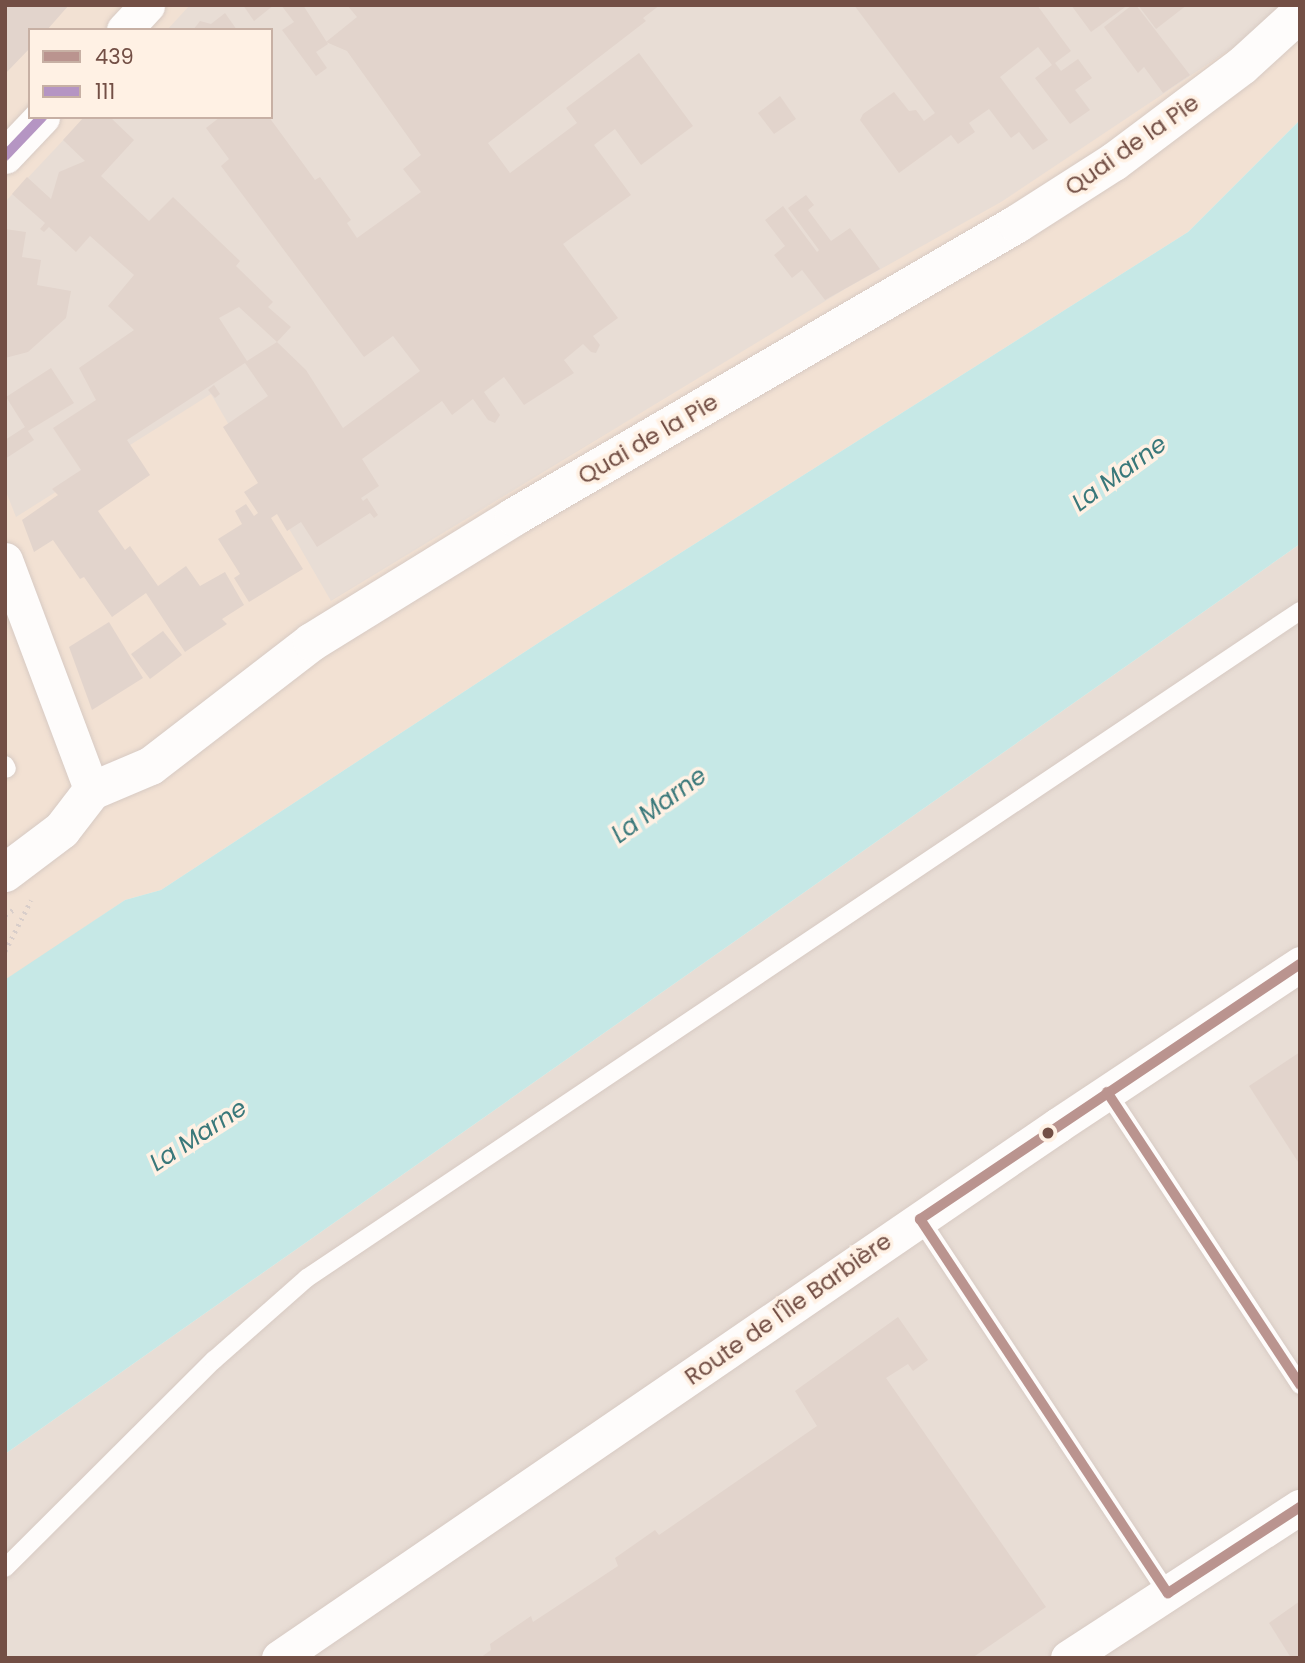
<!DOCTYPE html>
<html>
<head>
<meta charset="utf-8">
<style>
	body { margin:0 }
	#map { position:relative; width:1305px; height:1663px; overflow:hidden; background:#f6ede4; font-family:Poppins,sans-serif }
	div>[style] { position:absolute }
	.residential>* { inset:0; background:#f2e1d3 }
	.industrial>* { inset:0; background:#e8ddd5 }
	.water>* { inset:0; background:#c6e8e6 }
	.building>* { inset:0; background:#e2d4cc }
	.path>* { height:4.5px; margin-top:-2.25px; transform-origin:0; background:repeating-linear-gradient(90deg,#d9ceca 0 2px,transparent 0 7px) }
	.roads { filter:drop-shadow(0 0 2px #d7cac3) drop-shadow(0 0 2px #d7cac3) }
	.service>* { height:18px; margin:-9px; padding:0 9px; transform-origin:9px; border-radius:9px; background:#fefcfb }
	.minor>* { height:35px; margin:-17.5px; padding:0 17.5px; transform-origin:17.5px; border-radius:17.5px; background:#fefcfb }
	.tertiary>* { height:38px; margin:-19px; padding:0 19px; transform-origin:19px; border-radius:19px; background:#fefcfb }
	.bus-1>* { height:10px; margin:-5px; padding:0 5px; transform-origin:5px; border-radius:5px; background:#ba948f }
	.bus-2>* { height:10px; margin:-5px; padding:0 5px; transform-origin:5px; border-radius:5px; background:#b595c3 }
	.dots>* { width:19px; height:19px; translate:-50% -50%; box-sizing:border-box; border:4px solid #fff1e4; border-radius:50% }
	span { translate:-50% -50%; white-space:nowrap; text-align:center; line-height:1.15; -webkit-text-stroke:7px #fff1e4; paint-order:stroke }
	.street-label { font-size:23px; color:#734f45 }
	.water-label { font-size:24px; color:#39787a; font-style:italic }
	.frame { position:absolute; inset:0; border:7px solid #734f45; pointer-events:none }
	.legend { position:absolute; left:28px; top:28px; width:245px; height:91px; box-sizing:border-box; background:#fff1e4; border:2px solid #c7b0a4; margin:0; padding:9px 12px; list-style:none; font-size:21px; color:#734f45 }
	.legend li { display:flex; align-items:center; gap:14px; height:35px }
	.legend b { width:35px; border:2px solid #c7b0a4 }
</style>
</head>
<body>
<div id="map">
	<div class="residential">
		<i style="clip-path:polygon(evenodd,5px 5px,1300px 5px,1300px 120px,1188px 232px,549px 636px,161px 890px,125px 900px,5px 981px,5px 5px,30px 30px,271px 30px,271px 117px,30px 117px,30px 30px)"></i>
	</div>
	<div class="industrial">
		<i style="clip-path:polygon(190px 5px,1281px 5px,1256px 32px,1001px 202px,845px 289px,331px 601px,211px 394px,16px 517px,5px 489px,5px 202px,85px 117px,271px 117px,271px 30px,167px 30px)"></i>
		<i style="clip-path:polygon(1300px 544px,1300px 1658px,5px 1658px,5px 1454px)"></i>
	</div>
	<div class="water">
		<i style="clip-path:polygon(1300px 120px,1300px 544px,5px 1454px,6px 979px,125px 900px,161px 890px,549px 636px,1188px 232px)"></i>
	</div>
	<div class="building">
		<i style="clip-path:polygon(5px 5px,69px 5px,47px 30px,30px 30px,30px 48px,5px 74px)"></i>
		<i style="clip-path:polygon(243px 5px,274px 5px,254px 21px)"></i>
		<i style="clip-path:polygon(281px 5px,303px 5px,328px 44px,316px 52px,327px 68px,316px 76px,282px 30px,294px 22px)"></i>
		<i style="clip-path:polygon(347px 5px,660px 5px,643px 18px,646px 21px,488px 143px,510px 173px,577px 123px,566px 108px,639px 53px,693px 126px,641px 165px,615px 129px,594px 145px,631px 195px,563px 244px,618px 318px,593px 336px,600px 345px,596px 353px,591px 352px,583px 344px,564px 360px,574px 373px,524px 405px,504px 377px,484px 392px,500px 415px,495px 423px,488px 420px,473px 399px,452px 415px,442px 401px,362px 459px,379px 486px,361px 498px,363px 501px,367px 498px,378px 515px,374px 518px,370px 513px,317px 547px,301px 522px,287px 531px,277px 514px,271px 518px,303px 569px,249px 602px,234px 578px,240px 574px,218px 539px,242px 524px,235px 511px,246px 504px,254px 516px,258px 513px,244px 492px,258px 483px,223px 427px,268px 396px,245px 363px,127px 440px,150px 475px,98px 511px,125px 550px,130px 546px,158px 586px,186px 566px,200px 586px,225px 572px,244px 605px,222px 619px,227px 624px,185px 652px,146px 593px,112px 617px,84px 577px,80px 579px,53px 540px,72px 528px,34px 552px,22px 520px,58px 495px,52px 489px,81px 470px,53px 428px,96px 400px,79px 368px,134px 330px,108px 306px,134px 275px,90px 236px,76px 252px,49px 227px,44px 232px,40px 229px,45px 223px,12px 194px,27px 177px,51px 199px,59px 172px,85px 161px,63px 140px,84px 117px,110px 117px,134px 140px,101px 176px,149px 221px,173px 197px,240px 261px,236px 266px,273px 302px,268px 307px,291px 327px,277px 342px,239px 307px,219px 318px,247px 361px,277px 342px,306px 370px,343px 428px,420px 371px,393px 336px,364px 357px,221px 166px,229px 159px,206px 128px,220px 117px,269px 117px,315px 180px,320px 177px,351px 220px,347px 223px,357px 238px,421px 192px,403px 169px,421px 155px,347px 51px,326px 42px,357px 17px)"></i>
		<i style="clip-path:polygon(854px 5px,1037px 5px,1071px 51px,1055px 63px,1061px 71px,1078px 59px,1092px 78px,1075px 90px,1090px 110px,1070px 124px,1035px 78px,1052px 65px,1038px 47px,1000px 77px,1048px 140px,1033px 150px,1019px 132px,1011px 138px,989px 109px,969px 123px,975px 132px,958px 144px,951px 135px,899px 173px,860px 120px,863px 114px,894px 92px,909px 111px,916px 110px,924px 121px,935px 113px)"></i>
		<i style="clip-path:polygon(1071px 5px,1128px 5px,1091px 32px)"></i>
		<i style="clip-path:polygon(1132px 5px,1136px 5px,1190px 75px,1163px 93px,1144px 67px,1138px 73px,1104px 27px)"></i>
		<i style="clip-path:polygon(1138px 5px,1187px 5px,1156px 29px)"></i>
		<i style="clip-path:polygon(225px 13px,237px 30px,193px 30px,200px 21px,211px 24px)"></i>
		<i style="clip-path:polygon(780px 96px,796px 119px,774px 134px,758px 113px)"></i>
		<i style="clip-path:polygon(806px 195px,814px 205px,808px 210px,831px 241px,850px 228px,880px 269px,825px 300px,802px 270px,792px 278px,774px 255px,785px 246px,765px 220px,783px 206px,817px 252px,819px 250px,788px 208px)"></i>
		<i style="clip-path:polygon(5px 229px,26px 232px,22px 257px,41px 260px,37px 285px,71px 291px,66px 318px,28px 352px,5px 358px)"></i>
		<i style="clip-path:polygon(51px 368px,74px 403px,28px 431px,34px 440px,5px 459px,5px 440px,25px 427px,6px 397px)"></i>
		<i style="clip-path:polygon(214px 385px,220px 394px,215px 398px,208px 390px)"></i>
		<i style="clip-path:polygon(109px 622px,143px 678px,92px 710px,69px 647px)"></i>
		<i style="clip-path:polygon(163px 631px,182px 655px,150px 679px,131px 654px)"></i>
		<i style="clip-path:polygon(1300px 1052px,1300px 1165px,1249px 1086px)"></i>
		<i style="clip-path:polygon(898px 1317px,928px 1360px,913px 1371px,908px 1364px,886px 1378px,1046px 1607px,972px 1658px,480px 1658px,491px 1650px,490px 1644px,531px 1616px,533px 1622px,618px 1566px,615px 1558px,655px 1530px,659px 1535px,817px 1426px,795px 1391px)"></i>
		<i style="clip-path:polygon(1300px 1601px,1300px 1658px,1291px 1658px,1269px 1623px)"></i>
	</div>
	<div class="path">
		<i style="left:5px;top:915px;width:11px;rotate:-34deg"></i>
		<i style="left:5px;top:951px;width:57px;rotate:-63deg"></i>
	</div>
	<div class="roads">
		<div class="service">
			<i style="left:5px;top:765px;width:4px;rotate:63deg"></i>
			<i style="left:1107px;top:1092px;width:351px;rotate:56.6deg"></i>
			<i style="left:920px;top:1219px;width:449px;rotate:56.5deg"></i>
			<i style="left:5px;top:1568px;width:295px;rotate:-44.9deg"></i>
			<i style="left:214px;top:1360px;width:124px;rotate:-41.4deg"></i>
			<i style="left:307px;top:1278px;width:1196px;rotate:-33.89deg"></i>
		</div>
		<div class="minor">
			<i style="left:124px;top:30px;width:34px;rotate:-47deg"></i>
			<i style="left:5px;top:156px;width:54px;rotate:-46.5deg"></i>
			<i style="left:5px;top:560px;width:247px;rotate:69.4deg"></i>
			<i style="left:279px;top:1658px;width:944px;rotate:-34.38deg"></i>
			<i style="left:1058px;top:1125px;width:291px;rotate:-33.6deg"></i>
			<i style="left:1068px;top:1658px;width:277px;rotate:-33.1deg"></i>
		</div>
		<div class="tertiary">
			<i style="left:5px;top:873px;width:71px;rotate:-37deg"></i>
			<i style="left:62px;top:830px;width:49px;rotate:-52.4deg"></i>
			<i style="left:92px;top:791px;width:64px;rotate:-23deg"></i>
			<i style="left:151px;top:766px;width:203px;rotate:-37.6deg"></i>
			<i style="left:312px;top:642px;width:238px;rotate:-31.7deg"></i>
			<i style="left:514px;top:517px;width:582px;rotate:-30.22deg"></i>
			<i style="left:1017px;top:224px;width:115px;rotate:-32.6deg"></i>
			<i style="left:1114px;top:162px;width:160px;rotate:-36.9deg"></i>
			<i style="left:1242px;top:66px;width:79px;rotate:-42.4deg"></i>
		</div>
	</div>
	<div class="bus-1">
		<i style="left:1300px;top:964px;width:458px;rotate:146.1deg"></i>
		<i style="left:920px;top:1219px;width:449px;rotate:56.5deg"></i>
		<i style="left:1168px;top:1593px;width:158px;rotate:-33.1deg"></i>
		<i style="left:1107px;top:1092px;width:351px;rotate:56.6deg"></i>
	</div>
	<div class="bus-2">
		<i style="left:5px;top:156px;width:54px;rotate:-46.5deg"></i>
	</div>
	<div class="dots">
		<i style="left:1048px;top:1133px;background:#734f45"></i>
	</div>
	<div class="street-label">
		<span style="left:1132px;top:145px;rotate:-35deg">Quai de la Pie</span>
		<span style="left:648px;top:439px;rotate:-30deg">Quai de la Pie</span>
		<span style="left:788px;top:1309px;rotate:-35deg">Route de l'Île Barbière</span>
	</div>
	<div class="water-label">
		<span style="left:1119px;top:473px;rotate:-36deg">La Marne</span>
		<span style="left:659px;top:805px;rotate:-36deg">La Marne</span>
		<span style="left:198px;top:1135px;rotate:-33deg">La Marne</span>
	</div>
	<div class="frame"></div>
	<ul class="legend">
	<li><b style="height:9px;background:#ba948f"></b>439</li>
	<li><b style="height:9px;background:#b595c3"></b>111</li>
	</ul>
</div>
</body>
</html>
